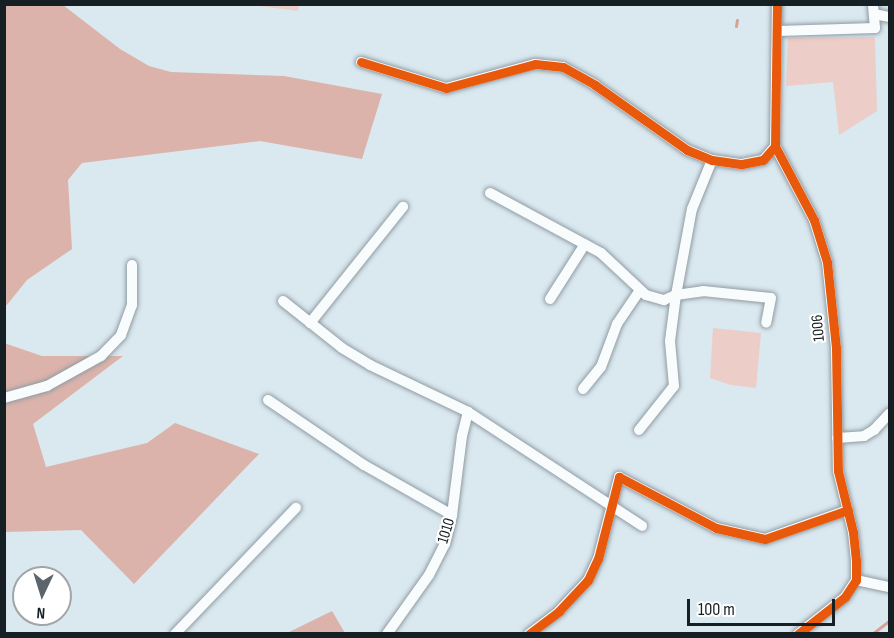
<!DOCTYPE html>
<html>
<head>
<meta charset="utf-8">
<style>
	body { margin:0 }
	#map { position:relative; width:894px; height:638px; overflow:hidden; background:#dae8f0; font-family:"Sofia Sans Condensed",sans-serif }
	div>[style] { position:absolute }
	.green>* { inset:0; background:#edcdc7 }
	.forest>* { inset:0; background:#dbb3ab }
	.stream>* { height:3px; margin:-1.5px; padding:0 1.5px; transform-origin:1.5px; border-radius:1.5px; background:#d8a196 }
	.roads { filter:drop-shadow(0 0 2px #919ca2) drop-shadow(0 0 2px #919ca2) }
	.street>* { height:10px; margin:-5px; padding:0 5px; transform-origin:5px; border-radius:5px; background:#f9fcfd }
	.cycleway>* { height:9px; margin:-4.5px; padding:0 4.5px; transform-origin:4.5px; border-radius:4.5px; background:#e8590c }
	span { translate:-50% -50%; white-space:nowrap; text-align:center; line-height:1.15; -webkit-text-stroke:4.5px #fff; paint-order:stroke }
	.street-label { font-size:16px; color:#161f24 }
	.frame { position:absolute; inset:0; border:6px solid #161f24; pointer-events:none }
	.north { position:absolute; left:12px; top:566px; width:60px; height:60px; box-sizing:border-box; background:#fff; border:2px solid #a2a5a7; border-radius:50%; rotate:184deg; font-size:16px; font-weight:700; line-height:24px; text-align:center; color:#161f24 }
	.north::after { content:''; display:block; margin:auto; width:21px; height:27px; background:#5b656b; clip-path:polygon(50% 0,100% 100%,50% 72%,0 100%) }
	.scale { position:absolute; left:687px; top:599px; width:148px; height:27px; box-sizing:border-box; border:3px solid #161f24; border-top:0; padding-left:8px; font-size:18px; line-height:21px; white-space:nowrap; color:#161f24; -webkit-text-stroke:4px #fff; paint-order:stroke }
</style>
</head>
<body>
<div id="map">
	<div class="green">
		<i style="clip-path:polygon(252px 5px,299px 4px,299px 5px,298px 11px)"></i>
		<i style="clip-path:polygon(875px 37px,877px 111px,839px 135px,833px 82px,786px 86px,788px 38px)"></i>
		<i style="clip-path:polygon(713px 328px,761px 333px,756px 388px,731px 385px,710px 378px)"></i>
	</div>
	<div class="forest">
		<i style="clip-path:polygon(5px 4px,63px 5px,120px 49px,149px 66px,171px 72px,284px 76px,382px 94px,362px 159px,260px 141px,82px 163px,68px 180px,72px 249px,27px 280px,6px 306px,5px 316px)"></i>
		<i style="clip-path:polygon(4px 343px,42px 356px,123px 356px,33px 424px,46px 467px,147px 443px,175px 423px,259px 454px,134px 584px,81px 530px,5px 532px)"></i>
		<i style="clip-path:polygon(332px 611px,345px 633px,287px 633px)"></i>
	</div>
	<div class="stream">
		<i style="left:736px;top:26px;width:6px;rotate:-81deg"></i>
		<i style="left:872px;top:634px;width:23px;rotate:-38deg"></i>
	</div>
	<div class="roads">
		<div class="street">
			<i style="left:777px;top:4px;width:142px;rotate:90.8deg"></i>
			<i style="left:775px;top:146px;width:84px;rotate:62.2deg"></i>
			<i style="left:814px;top:220px;width:44px;rotate:72.8deg"></i>
			<i style="left:827px;top:262px;width:86px;rotate:84deg"></i>
			<i style="left:836px;top:348px;width:123px;rotate:89.1deg"></i>
			<i style="left:838px;top:471px;width:63px;rotate:76.2deg"></i>
			<i style="left:853px;top:532px;width:29px;rotate:84deg"></i>
			<i style="left:856px;top:561px;width:19px;rotate:90deg"></i>
			<i style="left:856px;top:580px;width:20px;rotate:123deg"></i>
			<i style="left:845px;top:597px;width:60px;rotate:141.8deg"></i>
			<i style="left:874px;top:14px;width:16px;rotate:11deg"></i>
			<i style="left:778px;top:31px;width:97px;rotate:-1.8deg"></i>
			<i style="left:875px;top:28px;width:24px;rotate:-95deg"></i>
			<i style="left:361px;top:62px;width:89px;rotate:17deg"></i>
			<i style="left:446px;top:88px;width:92px;rotate:-15.1deg"></i>
			<i style="left:535px;top:64px;width:28px;rotate:6deg"></i>
			<i style="left:563px;top:67px;width:37px;rotate:29deg"></i>
			<i style="left:595px;top:85px;width:113px;rotate:35.2deg"></i>
			<i style="left:687px;top:150px;width:27px;rotate:22deg"></i>
			<i style="left:712px;top:160px;width:30px;rotate:8deg"></i>
			<i style="left:742px;top:164px;width:21px;rotate:-11deg"></i>
			<i style="left:763px;top:160px;width:18px;rotate:-49deg"></i>
			<i style="left:490px;top:193px;width:126px;rotate:28.4deg"></i>
			<i style="left:601px;top:253px;width:62px;rotate:43deg"></i>
			<i style="left:646px;top:295px;width:19px;rotate:16deg"></i>
			<i style="left:664px;top:300px;width:13px;rotate:-23deg"></i>
			<i style="left:676px;top:295px;width:27px;rotate:-8deg"></i>
			<i style="left:703px;top:291px;width:68px;rotate:5.9deg"></i>
			<i style="left:771px;top:298px;width:25px;rotate:101deg"></i>
			<i style="left:550px;top:299px;width:65px;rotate:-57.5deg"></i>
			<i style="left:283px;top:301px;width:75px;rotate:38.5deg"></i>
			<i style="left:342px;top:348px;width:33px;rotate:31deg"></i>
			<i style="left:370px;top:365px;width:109px;rotate:25.6deg"></i>
			<i style="left:468px;top:412px;width:208px;rotate:33.2deg"></i>
			<i style="left:310px;top:323px;width:149px;rotate:-51.3deg"></i>
			<i style="left:583px;top:389px;width:28px;rotate:-51deg"></i>
			<i style="left:601px;top:367px;width:46px;rotate:-69.6deg"></i>
			<i style="left:617px;top:324px;width:41px;rotate:-55.9deg"></i>
			<i style="left:4px;top:398px;width:45px;rotate:-15.6deg"></i>
			<i style="left:47px;top:386px;width:62px;rotate:-29.1deg"></i>
			<i style="left:101px;top:356px;width:29px;rotate:-46deg"></i>
			<i style="left:121px;top:335px;width:32px;rotate:-70deg"></i>
			<i style="left:132px;top:305px;width:40px;rotate:-90deg"></i>
			<i style="left:268px;top:400px;width:116px;rotate:34.1deg"></i>
			<i style="left:364px;top:465px;width:101px;rotate:29.6deg"></i>
			<i style="left:639px;top:430px;width:56px;rotate:-51.5deg"></i>
			<i style="left:674px;top:386px;width:45px;rotate:-95.1deg"></i>
			<i style="left:670px;top:341px;width:46px;rotate:-82.6deg"></i>
			<i style="left:676px;top:295px;width:87px;rotate:-79.5deg"></i>
			<i style="left:692px;top:209px;width:53px;rotate:-67.8deg"></i>
			<i style="left:837px;top:438px;width:27px;rotate:-4deg"></i>
			<i style="left:864px;top:436px;width:12px;rotate:-31deg"></i>
			<i style="left:874px;top:430px;width:23px;rotate:-47deg"></i>
			<i style="left:856px;top:580px;width:35px;rotate:12deg"></i>
			<i style="left:175px;top:634px;width:175px;rotate:-46.2deg"></i>
			<i style="left:387px;top:634px;width:72px;rotate:-54.6deg"></i>
			<i style="left:429px;top:575px;width:35px;rotate:-63deg"></i>
			<i style="left:445px;top:544px;width:30px;rotate:-76deg"></i>
			<i style="left:452px;top:515px;width:80px;rotate:-82.8deg"></i>
			<i style="left:462px;top:436px;width:25px;rotate:-76deg"></i>
			<i style="left:529px;top:634px;width:38px;rotate:-37deg"></i>
			<i style="left:559px;top:611px;width:42px;rotate:-46.9deg"></i>
			<i style="left:588px;top:580px;width:23px;rotate:-65deg"></i>
			<i style="left:598px;top:559px;width:85px;rotate:-75.6deg"></i>
			<i style="left:619px;top:477px;width:110px;rotate:27.7deg"></i>
			<i style="left:716px;top:528px;width:50px;rotate:12.7deg"></i>
			<i style="left:765px;top:539px;width:88px;rotate:-19.3deg"></i>
		</div>
	</div>
	<div class="cycleway">
		<i style="left:777px;top:4px;width:142px;rotate:90.8deg"></i>
		<i style="left:775px;top:146px;width:84px;rotate:62.2deg"></i>
		<i style="left:814px;top:220px;width:44px;rotate:72.8deg"></i>
		<i style="left:827px;top:262px;width:86px;rotate:84deg"></i>
		<i style="left:836px;top:348px;width:123px;rotate:89.1deg"></i>
		<i style="left:838px;top:471px;width:63px;rotate:76.2deg"></i>
		<i style="left:853px;top:532px;width:29px;rotate:84deg"></i>
		<i style="left:856px;top:561px;width:19px;rotate:90deg"></i>
		<i style="left:856px;top:580px;width:20px;rotate:123deg"></i>
		<i style="left:845px;top:597px;width:60px;rotate:141.8deg"></i>
		<i style="left:361px;top:62px;width:89px;rotate:17deg"></i>
		<i style="left:446px;top:88px;width:92px;rotate:-15.1deg"></i>
		<i style="left:535px;top:64px;width:28px;rotate:6deg"></i>
		<i style="left:563px;top:67px;width:37px;rotate:29deg"></i>
		<i style="left:595px;top:85px;width:113px;rotate:35.2deg"></i>
		<i style="left:687px;top:150px;width:27px;rotate:22deg"></i>
		<i style="left:712px;top:160px;width:30px;rotate:8deg"></i>
		<i style="left:742px;top:164px;width:21px;rotate:-11deg"></i>
		<i style="left:763px;top:160px;width:18px;rotate:-49deg"></i>
		<i style="left:529px;top:634px;width:38px;rotate:-37deg"></i>
		<i style="left:559px;top:611px;width:42px;rotate:-46.9deg"></i>
		<i style="left:588px;top:580px;width:23px;rotate:-65deg"></i>
		<i style="left:598px;top:559px;width:85px;rotate:-75.6deg"></i>
		<i style="left:619px;top:477px;width:110px;rotate:27.7deg"></i>
		<i style="left:716px;top:528px;width:50px;rotate:12.7deg"></i>
		<i style="left:765px;top:539px;width:88px;rotate:-19.3deg"></i>
	</div>
	<div class="street-label">
		<span style="left:819px;top:328px;rotate:-95deg">1006</span>
		<span style="left:447px;top:531px;rotate:-73deg">1010</span>
	</div>
	<div class="frame"></div>
	<div class="north">N</div>
	<div class="scale">100 m</div>
</div>
</body>
</html>
